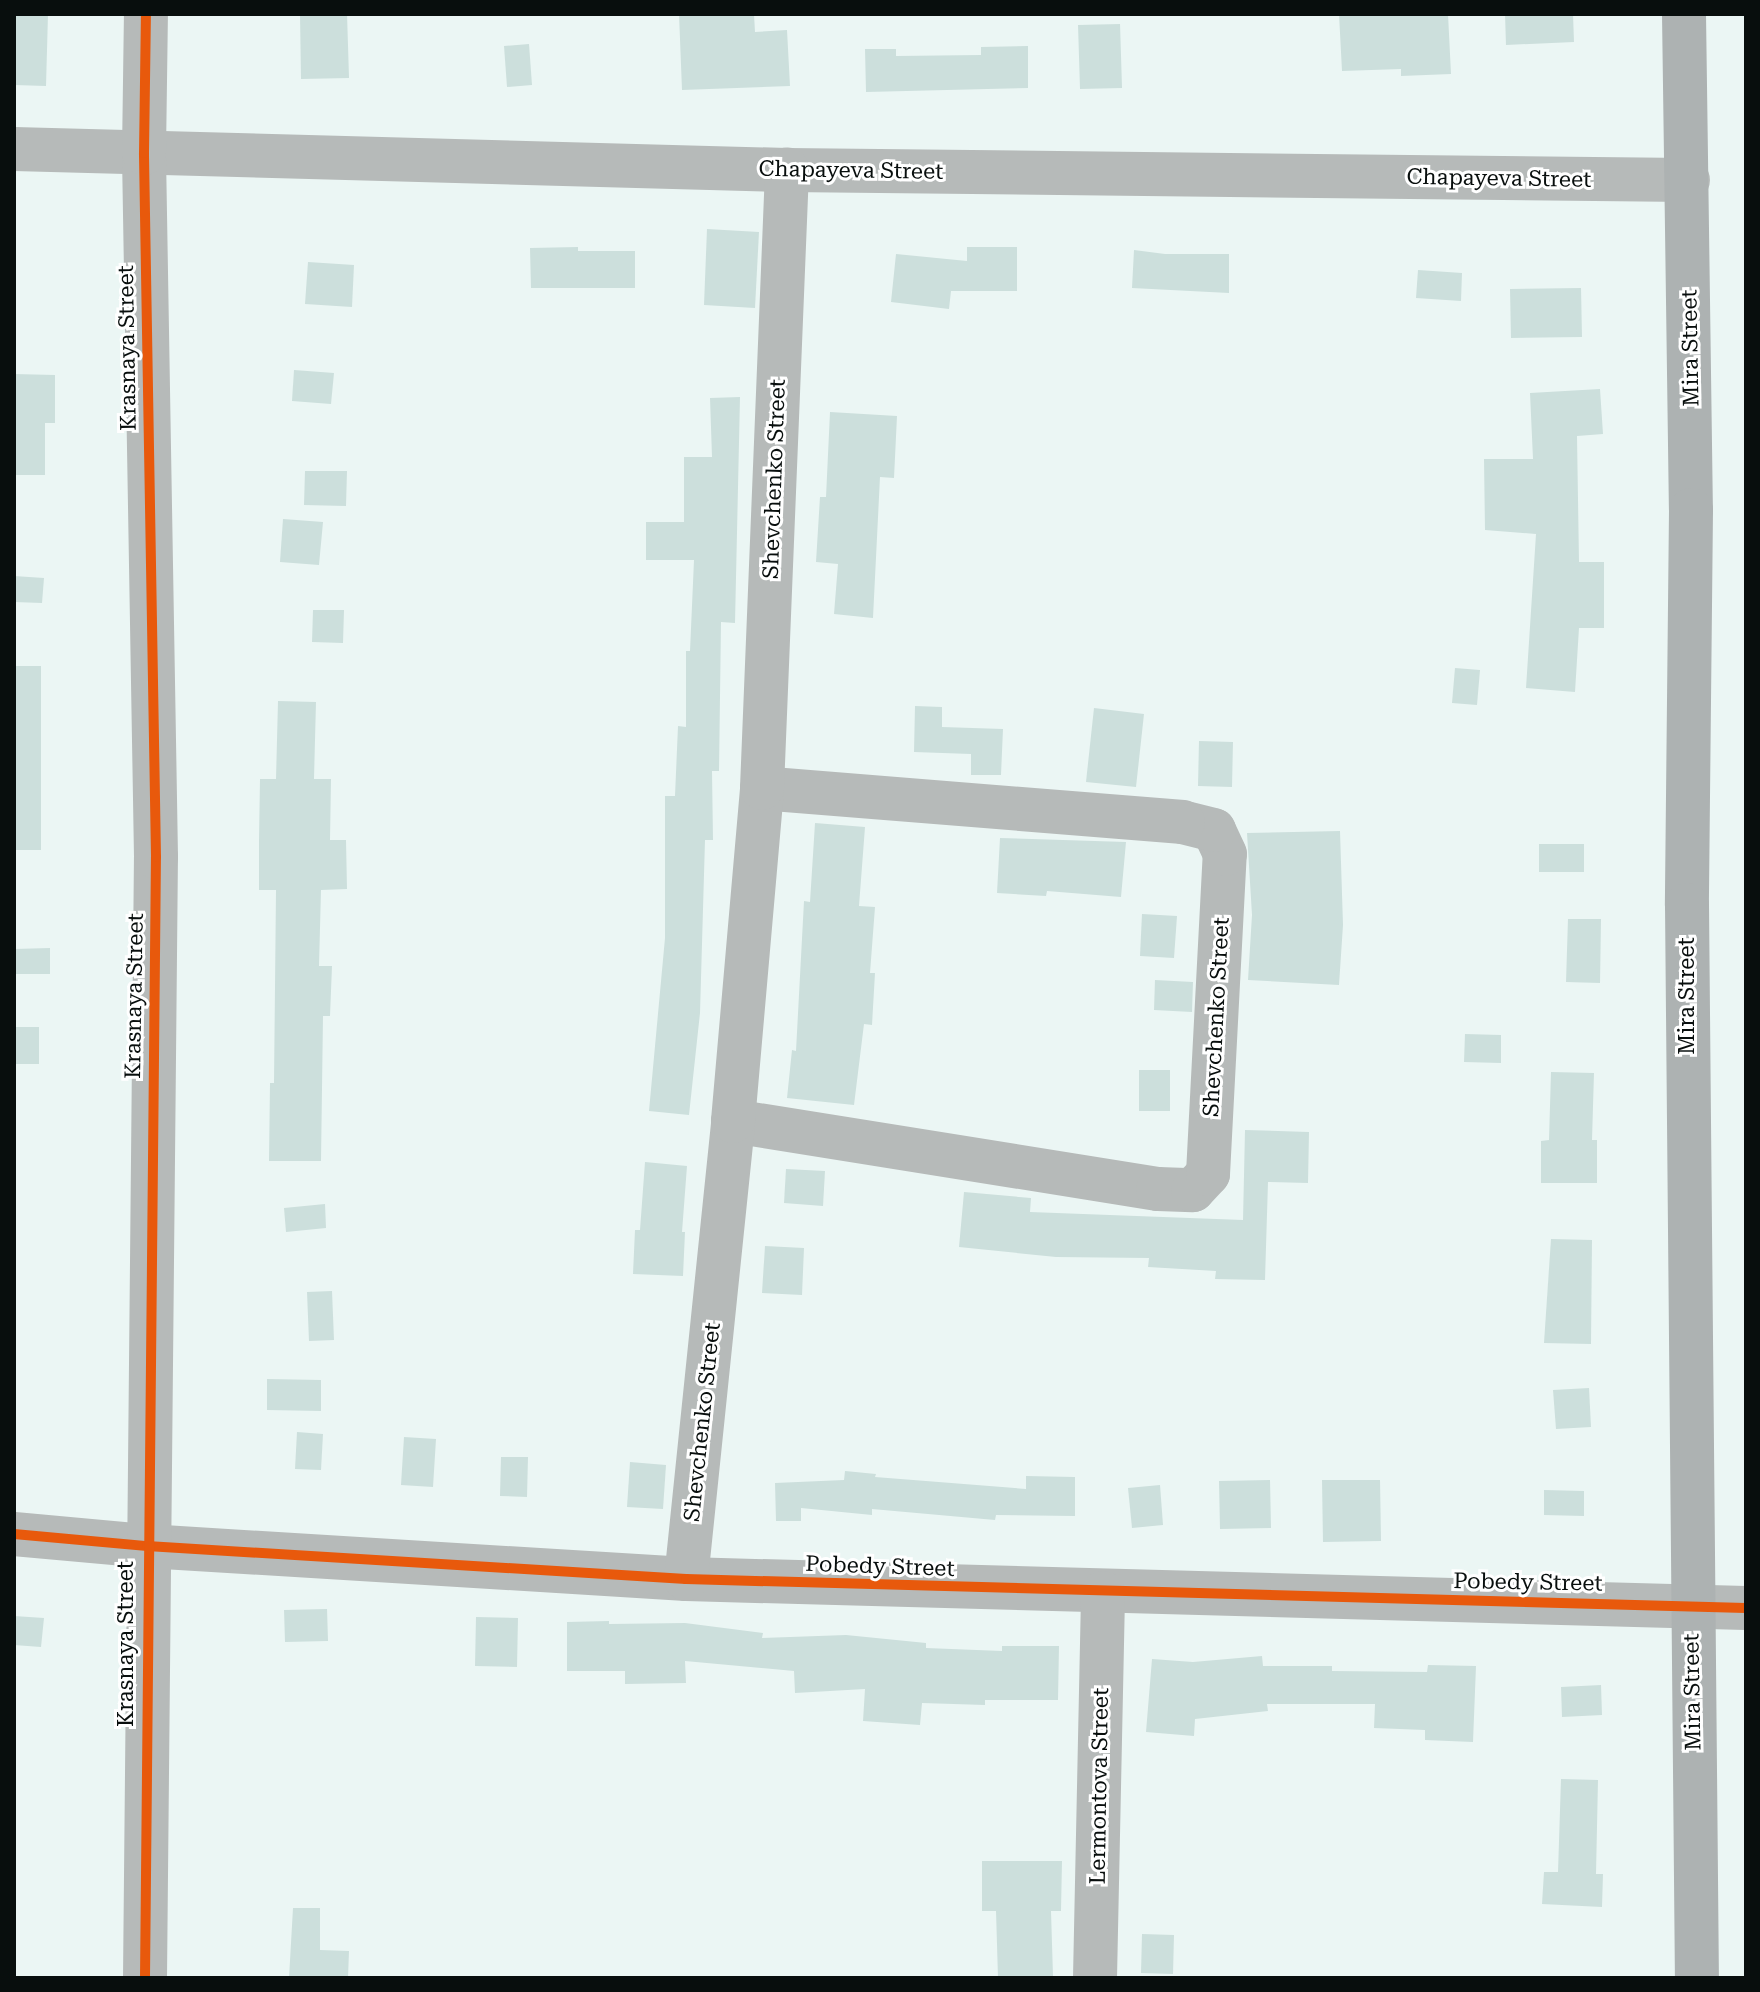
<!DOCTYPE html>
<html>
<head>
<meta charset="utf-8">
<style>
	body { margin:0 }
	#map { position:relative; width:1760px; height:1992px; overflow:hidden; background:#ebf6f4; font-family:"Roboto Serif",serif }
	div>[style] { position:absolute }
	.building>* { inset:0; background:#ccdfdc }
	.minor>* { height:44px; margin:-22px; padding:0 22px; transform-origin:22px; border-radius:22px; background:#b6bab9 }
	.major>* { height:44px; margin:-22px; padding:0 22px; transform-origin:22px; border-radius:22px; background:#adb2b2 }
	.cycleway>* { height:10px; margin:-5px; padding:0 5px; transform-origin:5px; border-radius:5px; background:#e8590c }
	span { translate:-50% -50%; white-space:nowrap; text-align:center; line-height:1.15; -webkit-text-stroke:6px #fff; paint-order:stroke }
	.street-label { font-size:22px; color:#080e0d }
	.frame { position:absolute; inset:0; border:16px solid #080e0d; pointer-events:none }
</style>
</head>
<body>
<div id="map">
	<div class="building">
		<i style="clip-path:polygon(14px 14px,48px 14px,46px 86px,14px 85px)"></i>
		<i style="clip-path:polygon(300px 14px,347px 14px,349px 78px,301px 79px)"></i>
		<i style="clip-path:polygon(679px 14px,754px 14px,755px 32px,787px 30px,790px 86px,682px 90px)"></i>
		<i style="clip-path:polygon(1339px 14px,1448px 14px,1451px 74px,1401px 76px,1401px 69px,1342px 71px)"></i>
		<i style="clip-path:polygon(1505px 14px,1573px 14px,1574px 42px,1506px 45px)"></i>
		<i style="clip-path:polygon(1120px 24px,1122px 88px,1080px 89px,1078px 25px)"></i>
		<i style="clip-path:polygon(529px 44px,532px 85px,507px 87px,504px 46px)"></i>
		<i style="clip-path:polygon(1028px 46px,1028px 88px,866px 92px,865px 49px,896px 49px,896px 56px,981px 55px,981px 47px)"></i>
		<i style="clip-path:polygon(707px 229px,759px 232px,755px 308px,704px 305px)"></i>
		<i style="clip-path:polygon(578px 247px,578px 251px,635px 251px,635px 288px,531px 288px,530px 248px)"></i>
		<i style="clip-path:polygon(967px 247px,1017px 247px,1017px 291px,951px 291px,949px 309px,891px 302px,896px 254px,967px 261px)"></i>
		<i style="clip-path:polygon(1134px 250px,1165px 254px,1229px 254px,1229px 293px,1132px 288px)"></i>
		<i style="clip-path:polygon(308px 262px,354px 265px,352px 307px,305px 304px)"></i>
		<i style="clip-path:polygon(1418px 270px,1462px 273px,1461px 301px,1416px 298px)"></i>
		<i style="clip-path:polygon(1581px 288px,1582px 337px,1511px 338px,1510px 289px)"></i>
		<i style="clip-path:polygon(294px 370px,334px 373px,331px 404px,292px 401px)"></i>
		<i style="clip-path:polygon(14px 374px,55px 375px,55px 423px,45px 423px,45px 475px,14px 475px)"></i>
		<i style="clip-path:polygon(1600px 389px,1603px 434px,1577px 436px,1579px 562px,1604px 562px,1604px 628px,1579px 628px,1575px 692px,1526px 688px,1536px 534px,1485px 530px,1484px 459px,1533px 459px,1530px 393px)"></i>
		<i style="clip-path:polygon(740px 397px,735px 623px,721px 622px,719px 771px,712px 771px,713px 840px,705px 840px,700px 1013px,689px 1115px,649px 1111px,665px 938px,665px 796px,675px 796px,678px 726px,686px 727px,686px 651px,690px 651px,694px 560px,646px 560px,646px 522px,684px 522px,684px 457px,712px 457px,710px 398px)"></i>
		<i style="clip-path:polygon(830px 412px,897px 416px,894px 478px,880px 477px,873px 618px,834px 614px,838px 564px,816px 562px,820px 497px,826px 497px)"></i>
		<i style="clip-path:polygon(305px 471px,347px 471px,346px 506px,304px 505px)"></i>
		<i style="clip-path:polygon(283px 519px,323px 522px,319px 565px,280px 562px)"></i>
		<i style="clip-path:polygon(14px 576px,44px 578px,42px 603px,14px 602px)"></i>
		<i style="clip-path:polygon(313px 610px,344px 610px,343px 643px,312px 642px)"></i>
		<i style="clip-path:polygon(14px 666px,41px 666px,41px 850px,14px 850px)"></i>
		<i style="clip-path:polygon(1455px 668px,1480px 670px,1477px 705px,1452px 703px)"></i>
		<i style="clip-path:polygon(278px 701px,316px 702px,314px 779px,331px 779px,330px 840px,346px 840px,347px 889px,321px 890px,319px 966px,332px 966px,330px 1016px,323px 1016px,321px 1161px,269px 1161px,270px 1083px,274px 1083px,276px 890px,259px 890px,259px 841px,260px 779px,276px 779px)"></i>
		<i style="clip-path:polygon(915px 706px,942px 707px,942px 727px,1003px 729px,1001px 775px,971px 775px,971px 754px,914px 752px)"></i>
		<i style="clip-path:polygon(1094px 708px,1144px 714px,1136px 787px,1086px 782px)"></i>
		<i style="clip-path:polygon(1199px 741px,1233px 742px,1232px 787px,1198px 786px)"></i>
		<i style="clip-path:polygon(815px 823px,865px 827px,859px 906px,875px 907px,870px 973px,875px 973px,872px 1025px,864px 1024px,854px 1105px,787px 1098px,792px 1050px,796px 1051px,804px 901px,810px 902px)"></i>
		<i style="clip-path:polygon(1340px 831px,1343px 925px,1339px 985px,1248px 980px,1252px 915px,1247px 833px)"></i>
		<i style="clip-path:polygon(1000px 838px,1126px 842px,1121px 897px,1047px 891px,1046px 896px,997px 893px)"></i>
		<i style="clip-path:polygon(1539px 844px,1584px 844px,1584px 872px,1539px 872px)"></i>
		<i style="clip-path:polygon(1142px 914px,1177px 916px,1174px 958px,1140px 956px)"></i>
		<i style="clip-path:polygon(1568px 919px,1601px 919px,1600px 983px,1566px 982px)"></i>
		<i style="clip-path:polygon(50px 948px,50px 974px,14px 974px,14px 949px)"></i>
		<i style="clip-path:polygon(1155px 980px,1193px 982px,1192px 1012px,1154px 1010px)"></i>
		<i style="clip-path:polygon(14px 1027px,39px 1027px,39px 1064px,14px 1064px)"></i>
		<i style="clip-path:polygon(1465px 1034px,1501px 1035px,1501px 1063px,1464px 1062px)"></i>
		<i style="clip-path:polygon(1139px 1070px,1170px 1070px,1170px 1111px,1139px 1111px)"></i>
		<i style="clip-path:polygon(1551px 1072px,1594px 1073px,1592px 1140px,1597px 1140px,1597px 1183px,1541px 1183px,1541px 1141px,1549px 1140px)"></i>
		<i style="clip-path:polygon(1245px 1130px,1309px 1132px,1308px 1183px,1268px 1182px,1265px 1280px,1215px 1279px,1216px 1271px,1148px 1267px,1149px 1258px,1056px 1257px,959px 1247px,964px 1192px,1031px 1198px,1030px 1212px,1243px 1220px)"></i>
		<i style="clip-path:polygon(645px 1162px,687px 1166px,682px 1232px,685px 1232px,683px 1276px,633px 1274px,635px 1230px,640px 1230px)"></i>
		<i style="clip-path:polygon(786px 1169px,825px 1171px,823px 1206px,784px 1203px)"></i>
		<i style="clip-path:polygon(325px 1204px,326px 1228px,286px 1232px,284px 1208px)"></i>
		<i style="clip-path:polygon(1551px 1239px,1592px 1240px,1591px 1344px,1544px 1343px)"></i>
		<i style="clip-path:polygon(765px 1246px,804px 1248px,802px 1295px,762px 1293px)"></i>
		<i style="clip-path:polygon(332px 1291px,334px 1340px,309px 1341px,307px 1292px)"></i>
		<i style="clip-path:polygon(267px 1379px,321px 1380px,321px 1411px,267px 1410px)"></i>
		<i style="clip-path:polygon(1589px 1388px,1591px 1427px,1556px 1429px,1553px 1390px)"></i>
		<i style="clip-path:polygon(297px 1432px,323px 1434px,321px 1470px,295px 1469px)"></i>
		<i style="clip-path:polygon(404px 1437px,436px 1439px,433px 1487px,401px 1485px)"></i>
		<i style="clip-path:polygon(501px 1457px,528px 1457px,527px 1497px,500px 1496px)"></i>
		<i style="clip-path:polygon(630px 1462px,666px 1465px,663px 1509px,627px 1507px)"></i>
		<i style="clip-path:polygon(845px 1471px,876px 1474px,875px 1477px,1026px 1489px,1026px 1476px,1075px 1477px,1075px 1516px,996px 1515px,995px 1520px,872px 1509px,872px 1515px,801px 1508px,801px 1521px,776px 1521px,775px 1483px,844px 1480px)"></i>
		<i style="clip-path:polygon(1270px 1480px,1271px 1528px,1220px 1529px,1219px 1481px)"></i>
		<i style="clip-path:polygon(1322px 1480px,1380px 1480px,1381px 1541px,1323px 1542px)"></i>
		<i style="clip-path:polygon(1160px 1485px,1163px 1525px,1132px 1528px,1128px 1488px)"></i>
		<i style="clip-path:polygon(1544px 1490px,1584px 1491px,1584px 1516px,1544px 1515px)"></i>
		<i style="clip-path:polygon(327px 1609px,328px 1641px,285px 1642px,284px 1610px)"></i>
		<i style="clip-path:polygon(14px 1616px,44px 1618px,41px 1647px,14px 1645px)"></i>
		<i style="clip-path:polygon(476px 1617px,518px 1618px,517px 1667px,475px 1666px)"></i>
		<i style="clip-path:polygon(609px 1621px,609px 1624px,685px 1623px,763px 1633px,762px 1638px,846px 1635px,926px 1643px,926px 1648px,1002px 1651px,1002px 1646px,1059px 1646px,1058px 1700px,985px 1700px,985px 1705px,922px 1703px,920px 1725px,863px 1721px,865px 1689px,795px 1693px,794px 1671px,685px 1661px,686px 1683px,625px 1684px,625px 1671px,567px 1671px,567px 1622px)"></i>
		<i style="clip-path:polygon(1262px 1656px,1263px 1666px,1332px 1666px,1332px 1671px,1427px 1672px,1428px 1665px,1476px 1666px,1473px 1742px,1425px 1740px,1425px 1730px,1374px 1728px,1375px 1704px,1267px 1704px,1268px 1711px,1195px 1719px,1194px 1736px,1146px 1732px,1152px 1659px,1193px 1662px)"></i>
		<i style="clip-path:polygon(1601px 1685px,1602px 1715px,1562px 1717px,1561px 1687px)"></i>
		<i style="clip-path:polygon(1561px 1779px,1598px 1780px,1596px 1874px,1603px 1874px,1602px 1907px,1542px 1904px,1544px 1872px,1558px 1872px)"></i>
		<i style="clip-path:polygon(982px 1861px,1062px 1861px,1061px 1911px,1051px 1911px,1053px 1976px,998px 1978px,996px 1911px,982px 1911px)"></i>
		<i style="clip-path:polygon(293px 1908px,320px 1908px,320px 1950px,349px 1951px,348px 1978px,289px 1978px)"></i>
		<i style="clip-path:polygon(1142px 1934px,1174px 1935px,1173px 1974px,1141px 1973px)"></i>
	</div>
	<div class="minor">
		<i style="left:14px;top:149px;width:773px;rotate:1.56deg"></i>
		<i style="left:787px;top:170px;width:901px;rotate:0.64deg"></i>
		<i style="left:733px;top:1121px;width:430px;rotate:9.1deg"></i>
		<i style="left:1158px;top:1189px;width:35px;rotate:2deg"></i>
		<i style="left:1193px;top:1190px;width:22px;rotate:-47deg"></i>
		<i style="left:1208px;top:1174px;width:320px;rotate:-87deg"></i>
		<i style="left:1225px;top:854px;width:26px;rotate:-115deg"></i>
		<i style="left:1214px;top:830px;width:32px;rotate:-166deg"></i>
		<i style="left:1183px;top:822px;width:422px;rotate:-175.4deg"></i>
		<i style="left:14px;top:1534px;width:134px;rotate:5.2deg"></i>
		<i style="left:147px;top:1546px;width:540px;rotate:3.5deg"></i>
		<i style="left:686px;top:1579px;width:1060px;rotate:1.57deg"></i>
		<i style="left:686px;top:1579px;width:460px;rotate:-84.1deg"></i>
		<i style="left:733px;top:1121px;width:334px;rotate:-85deg"></i>
		<i style="left:762px;top:788px;width:619px;rotate:-87.68deg"></i>
		<i style="left:145px;top:1978px;width:1121px;rotate:-89.44deg"></i>
		<i style="left:156px;top:857px;width:704px;rotate:-90.98deg"></i>
		<i style="left:144px;top:153px;width:139px;rotate:-89.2deg"></i>
		<i style="left:1095px;top:1978px;width:385px;rotate:-88.8deg"></i>
	</div>
	<div class="major">
		<i style="left:1684px;top:14px;width:496px;rotate:89.2deg"></i>
		<i style="left:1691px;top:510px;width:395px;rotate:90.6deg"></i>
		<i style="left:1687px;top:905px;width:1073px;rotate:89.47deg"></i>
	</div>
	<div class="cycleway">
		<i style="left:14px;top:1534px;width:134px;rotate:5.2deg"></i>
		<i style="left:147px;top:1546px;width:540px;rotate:3.5deg"></i>
		<i style="left:686px;top:1579px;width:1060px;rotate:1.57deg"></i>
		<i style="left:145px;top:1978px;width:1121px;rotate:-89.44deg"></i>
		<i style="left:156px;top:857px;width:704px;rotate:-90.98deg"></i>
		<i style="left:144px;top:153px;width:139px;rotate:-89.2deg"></i>
	</div>
	<div class="street-label">
		<span style="left:851px;top:170px;rotate:1deg">Chapayeva Street</span>
		<span style="left:1499px;top:178px;rotate:1deg">Chapayeva Street</span>
		<span style="left:127px;top:348px;rotate:-91deg">Krasnaya Street</span>
		<span style="left:1690px;top:348px;rotate:-91deg">Mira Street</span>
		<span style="left:774px;top:479px;rotate:-88deg">Shevchenko Street</span>
		<span style="left:134px;top:996px;rotate:-89deg">Krasnaya Street</span>
		<span style="left:1687px;top:996px;rotate:-90deg">Mira Street</span>
		<span style="left:1216px;top:1017px;rotate:-87deg">Shevchenko Street</span>
		<span style="left:702px;top:1422px;rotate:-84deg">Shevchenko Street</span>
		<span style="left:880px;top:1566px;rotate:2deg">Pobedy Street</span>
		<span style="left:1528px;top:1582px;rotate:1deg">Pobedy Street</span>
		<span style="left:126px;top:1644px;rotate:-90deg">Krasnaya Street</span>
		<span style="left:1692px;top:1692px;rotate:-91deg">Mira Street</span>
		<span style="left:1099px;top:1786px;rotate:-89deg">Lermontova Street</span>
	</div>
	<div class="frame"></div>
</div>
</body>
</html>
